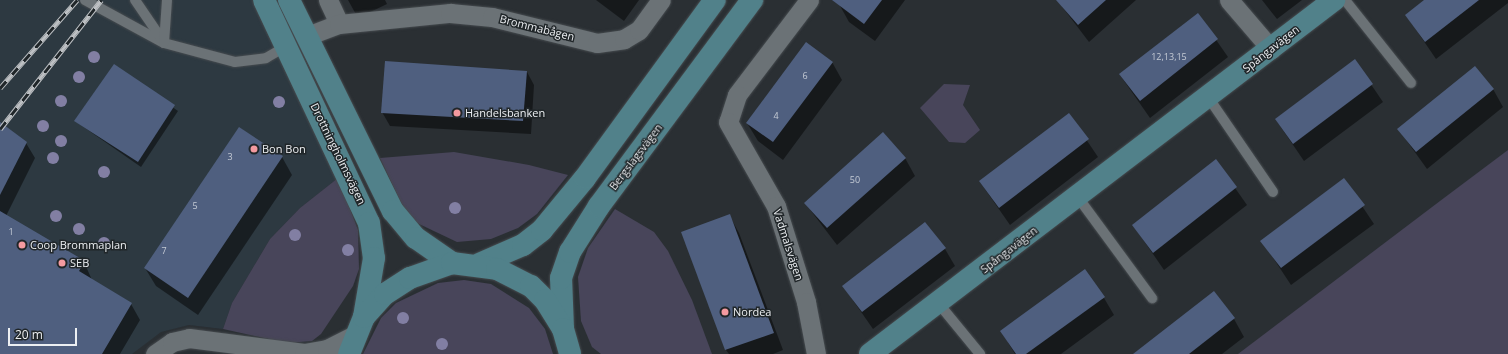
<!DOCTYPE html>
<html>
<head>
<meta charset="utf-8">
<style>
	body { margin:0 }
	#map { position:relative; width:1508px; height:354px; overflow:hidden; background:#2a2f33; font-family:"Open Sans",sans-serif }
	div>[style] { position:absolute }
	.built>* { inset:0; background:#2d3941 }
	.green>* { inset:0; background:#48455a }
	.shadow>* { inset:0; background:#0007 }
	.building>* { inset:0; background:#4f5f7f }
	.roads { filter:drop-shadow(0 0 1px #464b4f) drop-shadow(0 0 1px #464b4f) }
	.lane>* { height:10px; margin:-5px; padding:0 5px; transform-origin:5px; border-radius:5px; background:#6b7276 }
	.street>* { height:19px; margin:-9.5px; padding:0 9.5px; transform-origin:9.5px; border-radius:9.5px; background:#6b7276 }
	.secondary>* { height:22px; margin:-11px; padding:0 11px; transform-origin:11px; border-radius:11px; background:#51818a }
	.rail>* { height:4.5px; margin-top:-2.25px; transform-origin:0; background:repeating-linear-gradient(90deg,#202629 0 9px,#bdc0c3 0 18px); box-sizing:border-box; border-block:1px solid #bdc0c3 }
	.trees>* { width:12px; height:12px; margin:-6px; border-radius:50%; background:#827fa3 }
	.dots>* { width:11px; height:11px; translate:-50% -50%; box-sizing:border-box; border:2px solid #202629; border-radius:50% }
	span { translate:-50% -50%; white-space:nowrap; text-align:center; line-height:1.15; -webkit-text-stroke:3px #202629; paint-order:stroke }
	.number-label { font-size:9px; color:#c5cbd5 }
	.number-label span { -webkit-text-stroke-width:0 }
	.street-label { font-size:11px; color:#eceff2 }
	.poi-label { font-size:11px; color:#eceff2 }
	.left { translate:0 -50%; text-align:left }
	.scale { position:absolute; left:8px; top:328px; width:69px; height:18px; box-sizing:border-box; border:2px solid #eceff2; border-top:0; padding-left:5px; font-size:12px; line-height:14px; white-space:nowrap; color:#eceff2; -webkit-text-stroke:3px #202629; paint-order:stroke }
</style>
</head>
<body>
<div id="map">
	<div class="built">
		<i style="clip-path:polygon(0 0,253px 0,338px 178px,300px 208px,270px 239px,232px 303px,223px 329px,189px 325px,161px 332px,132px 354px,0 354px)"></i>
	</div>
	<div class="green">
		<i style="clip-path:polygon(944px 84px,970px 85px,963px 105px,980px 130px,965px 143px,949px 142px,920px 108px)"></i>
		<i style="clip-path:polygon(1508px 150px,1508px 354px,1238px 354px,1440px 201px)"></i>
		<i style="clip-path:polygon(454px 152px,529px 165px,568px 175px,537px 214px,518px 228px,491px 239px,457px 242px,417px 223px,403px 207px,380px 158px)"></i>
		<i style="clip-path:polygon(338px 178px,358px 230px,359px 269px,353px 286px,321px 334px,312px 341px,287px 343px,223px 329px,232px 303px,270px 239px,300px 208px)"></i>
		<i style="clip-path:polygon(615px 209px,654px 232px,668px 251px,692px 300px,712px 354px,601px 354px,592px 347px,581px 321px,578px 277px,588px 248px)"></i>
		<i style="clip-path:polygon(464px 280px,491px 284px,529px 308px,545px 329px,553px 354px,363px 354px,381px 318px,396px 303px,438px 283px)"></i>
	</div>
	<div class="shadow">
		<i style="clip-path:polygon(348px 0,385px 0,387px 4px,358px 18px)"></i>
		<i style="clip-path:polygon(596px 0,639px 0,624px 21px)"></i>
		<i style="clip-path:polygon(842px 0,905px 0,875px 41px,849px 22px,839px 4px)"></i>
		<i style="clip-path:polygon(1057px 0,1136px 0,1089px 42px)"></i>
		<i style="clip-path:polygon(1262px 0,1302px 0,1277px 19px)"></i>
		<i style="clip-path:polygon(1426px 0,1508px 0,1508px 3px,1436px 59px,1406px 15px)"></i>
		<i style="clip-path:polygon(1198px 14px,1228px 57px,1150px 118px,1120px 75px)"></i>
		<i style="clip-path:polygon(1355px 61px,1383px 102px,1304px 161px,1276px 120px)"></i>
		<i style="clip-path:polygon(832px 62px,842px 80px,783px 160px,758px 141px,747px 123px)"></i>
		<i style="clip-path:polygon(114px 66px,178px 111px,141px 167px,75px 121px)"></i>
		<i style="clip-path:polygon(527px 72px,534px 85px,531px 134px,390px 126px,382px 112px)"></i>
		<i style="clip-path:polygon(1493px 89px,1503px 107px,1427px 169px,1399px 130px)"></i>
		<i style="clip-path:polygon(1069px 114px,1098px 157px,1010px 225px,980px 182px)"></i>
		<i style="clip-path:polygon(0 123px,26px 143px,35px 158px,6px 216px,84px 262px,92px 280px,131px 304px,140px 320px,120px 354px,0 354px)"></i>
		<i style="clip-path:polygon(282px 157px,292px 175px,198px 315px,156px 286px,145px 268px)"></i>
		<i style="clip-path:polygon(905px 158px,915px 176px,837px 245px,805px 203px)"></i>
		<i style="clip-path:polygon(1216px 161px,1247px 205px,1164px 270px,1133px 225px)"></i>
		<i style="clip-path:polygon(1344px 179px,1374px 224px,1291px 285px,1262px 241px)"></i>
		<i style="clip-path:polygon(729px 215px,739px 233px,783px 350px,773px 354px,729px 354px,726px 350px)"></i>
		<i style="clip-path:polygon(945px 249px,955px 266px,873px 329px,843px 286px)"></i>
		<i style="clip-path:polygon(1104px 298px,1114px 315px,1061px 354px,1015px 354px,1001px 331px)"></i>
		<i style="clip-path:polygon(1234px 319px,1244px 337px,1222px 354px,1136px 354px)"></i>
	</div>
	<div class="building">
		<i style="clip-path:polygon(832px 0,882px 0,864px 24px)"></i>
		<i style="clip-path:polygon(1056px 0,1106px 0,1078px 25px)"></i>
		<i style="clip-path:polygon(1424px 0,1479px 0,1425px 42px,1405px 15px)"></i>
		<i style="clip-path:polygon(1198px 13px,1218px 39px,1140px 101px,1119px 74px)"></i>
		<i style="clip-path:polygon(806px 42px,833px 62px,773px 142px,746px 123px)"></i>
		<i style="clip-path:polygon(1355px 59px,1373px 84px,1293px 144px,1275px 119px)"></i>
		<i style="clip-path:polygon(385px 61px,527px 71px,523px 121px,381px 113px)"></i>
		<i style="clip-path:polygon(114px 64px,175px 105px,138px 162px,74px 121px)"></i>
		<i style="clip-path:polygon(1475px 66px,1494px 89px,1416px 152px,1397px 129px)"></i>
		<i style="clip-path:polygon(1069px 113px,1089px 139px,999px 208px,979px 181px)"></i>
		<i style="clip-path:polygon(0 122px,27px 142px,0 195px)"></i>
		<i style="clip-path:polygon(239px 127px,283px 156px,188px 298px,144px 268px)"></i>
		<i style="clip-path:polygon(883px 132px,906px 158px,827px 228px,804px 203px)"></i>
		<i style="clip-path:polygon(1216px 159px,1237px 187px,1153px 253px,1132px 225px)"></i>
		<i style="clip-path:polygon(1344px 178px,1365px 205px,1281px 268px,1260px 241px)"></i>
		<i style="clip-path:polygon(0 211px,85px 261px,79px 271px,132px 303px,102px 354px,0 354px)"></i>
		<i style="clip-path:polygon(730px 214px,774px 333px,725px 350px,681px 232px)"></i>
		<i style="clip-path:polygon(925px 222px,946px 248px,862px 312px,842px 286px)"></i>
		<i style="clip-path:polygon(1085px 269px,1105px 297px,1026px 354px,1016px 354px,1000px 331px)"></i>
		<i style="clip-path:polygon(1214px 291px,1235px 318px,1189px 354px,1133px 354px)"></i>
	</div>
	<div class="roads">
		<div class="lane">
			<i style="left:85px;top:0;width:90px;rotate:28.6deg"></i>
			<i style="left:164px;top:43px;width:73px;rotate:15deg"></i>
			<i style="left:235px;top:62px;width:31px;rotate:-7deg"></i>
			<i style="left:266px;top:58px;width:22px;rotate:-30deg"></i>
			<i style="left:135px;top:0;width:50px;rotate:55.7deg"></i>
			<i style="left:1345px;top:0;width:106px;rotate:51.5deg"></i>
			<i style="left:164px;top:43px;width:43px;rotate:-86deg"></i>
			<i style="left:1208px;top:97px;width:115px;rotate:55.6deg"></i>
			<i style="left:1077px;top:196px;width:127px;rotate:53.7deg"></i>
			<i style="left:939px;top:304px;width:65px;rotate:50.6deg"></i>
		</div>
		<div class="street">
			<i style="left:328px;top:0;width:26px;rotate:65deg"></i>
			<i style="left:809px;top:0;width:119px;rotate:127.2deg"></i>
			<i style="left:737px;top:95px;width:28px;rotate:108deg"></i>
			<i style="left:728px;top:122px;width:97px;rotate:60.3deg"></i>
			<i style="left:776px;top:206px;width:101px;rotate:72.6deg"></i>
			<i style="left:806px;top:302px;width:53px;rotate:79.1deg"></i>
			<i style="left:1229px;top:0;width:65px;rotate:49.4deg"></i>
			<i style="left:307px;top:36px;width:34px;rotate:-21deg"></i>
			<i style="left:339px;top:24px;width:112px;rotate:-5.7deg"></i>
			<i style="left:450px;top:13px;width:42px;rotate:5.4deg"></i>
			<i style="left:492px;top:17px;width:108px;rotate:13.9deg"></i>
			<i style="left:597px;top:43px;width:27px;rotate:-8deg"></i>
			<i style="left:624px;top:39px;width:17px;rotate:-31deg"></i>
			<i style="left:639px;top:30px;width:37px;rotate:-54deg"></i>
			<i style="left:155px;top:354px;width:21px;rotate:-35deg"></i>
			<i style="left:172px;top:342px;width:17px;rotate:-13deg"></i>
			<i style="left:189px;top:338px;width:116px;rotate:7.4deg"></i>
			<i style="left:304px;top:353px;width:23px;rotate:-10deg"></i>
			<i style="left:327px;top:349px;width:30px;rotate:-27deg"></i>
		</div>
		<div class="secondary">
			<i style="left:264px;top:0;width:246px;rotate:64.8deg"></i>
			<i style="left:369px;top:223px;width:35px;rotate:82deg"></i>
			<i style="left:374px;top:258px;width:60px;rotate:99.6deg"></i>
			<i style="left:289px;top:0;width:235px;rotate:63.8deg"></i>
			<i style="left:393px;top:211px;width:35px;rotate:50deg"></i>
			<i style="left:416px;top:238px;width:44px;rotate:34.8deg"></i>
			<i style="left:479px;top:264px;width:48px;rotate:-23.4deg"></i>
			<i style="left:523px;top:245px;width:24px;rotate:-38deg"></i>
			<i style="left:542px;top:230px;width:67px;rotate:-50.4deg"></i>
			<i style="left:585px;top:178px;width:220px;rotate:-53.9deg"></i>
			<i style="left:563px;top:329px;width:51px;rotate:-92.2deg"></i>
			<i style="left:561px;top:278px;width:28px;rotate:-71deg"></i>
			<i style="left:570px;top:252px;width:54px;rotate:-57.8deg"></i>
			<i style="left:599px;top:206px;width:257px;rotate:-53.4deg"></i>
			<i style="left:349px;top:354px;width:40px;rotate:-68deg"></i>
			<i style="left:364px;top:317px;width:31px;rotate:-48deg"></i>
			<i style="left:385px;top:294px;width:30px;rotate:-33deg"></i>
			<i style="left:410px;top:278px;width:45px;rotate:-19.7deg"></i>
			<i style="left:452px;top:263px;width:45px;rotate:7.6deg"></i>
			<i style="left:497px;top:269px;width:38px;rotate:27deg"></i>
			<i style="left:531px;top:286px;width:20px;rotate:45deg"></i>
			<i style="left:545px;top:300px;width:34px;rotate:58deg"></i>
			<i style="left:563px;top:329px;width:26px;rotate:74deg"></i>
			<i style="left:870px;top:354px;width:584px;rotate:-37.34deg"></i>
		</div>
	</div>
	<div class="rail">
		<i style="left:0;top:88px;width:117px;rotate:-48.8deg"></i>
		<i style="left:0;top:129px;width:164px;rotate:-51.9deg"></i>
	</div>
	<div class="trees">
		<i style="left:94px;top:57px"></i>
		<i style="left:79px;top:77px"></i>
		<i style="left:61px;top:101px"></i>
		<i style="left:279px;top:102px"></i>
		<i style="left:43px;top:126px"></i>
		<i style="left:61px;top:141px"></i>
		<i style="left:53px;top:158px"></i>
		<i style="left:104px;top:172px"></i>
		<i style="left:455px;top:208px"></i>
		<i style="left:56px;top:216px"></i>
		<i style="left:79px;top:229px"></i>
		<i style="left:295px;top:235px"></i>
		<i style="left:104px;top:243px"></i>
		<i style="left:348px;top:250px"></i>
		<i style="left:403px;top:318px"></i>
		<i style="left:442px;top:344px"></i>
	</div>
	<div class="dots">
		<i style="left:457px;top:113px;background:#f49aa0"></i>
		<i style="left:254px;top:149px;background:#f49aa0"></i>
		<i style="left:22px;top:245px;background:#f49aa0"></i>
		<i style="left:62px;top:263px;background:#f49aa0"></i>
		<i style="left:725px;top:312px;background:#f49aa0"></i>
	</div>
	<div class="number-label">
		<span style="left:1169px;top:57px">12,13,15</span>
		<span style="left:805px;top:76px">6</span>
		<span style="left:776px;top:116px">4</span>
		<span style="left:230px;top:157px">3</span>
		<span style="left:855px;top:180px">50</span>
		<span style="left:195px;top:206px">5</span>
		<span style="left:11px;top:232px">1</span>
		<span style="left:164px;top:251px">7</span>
	</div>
	<div class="street-label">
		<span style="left:537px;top:28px;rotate:14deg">Brommabågen</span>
		<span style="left:1271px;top:49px;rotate:-38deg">Spångavägen</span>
		<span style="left:338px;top:154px;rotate:64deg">Drottningholmsvägen</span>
		<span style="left:636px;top:157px;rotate:-53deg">Bergslagsvägen</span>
		<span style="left:788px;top:245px;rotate:72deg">Vadmalsvägen</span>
		<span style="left:1009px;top:250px;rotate:-38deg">Spångavägen</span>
	</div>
	<div class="poi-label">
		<span class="left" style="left:465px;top:113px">Handelsbanken</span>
		<span class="left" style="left:262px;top:149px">Bon Bon</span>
		<span class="left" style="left:30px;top:245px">Coop Brommaplan</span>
		<span class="left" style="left:70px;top:263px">SEB</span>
		<span class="left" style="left:733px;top:312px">Nordea</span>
	</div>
	<div class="scale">20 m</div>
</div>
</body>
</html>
